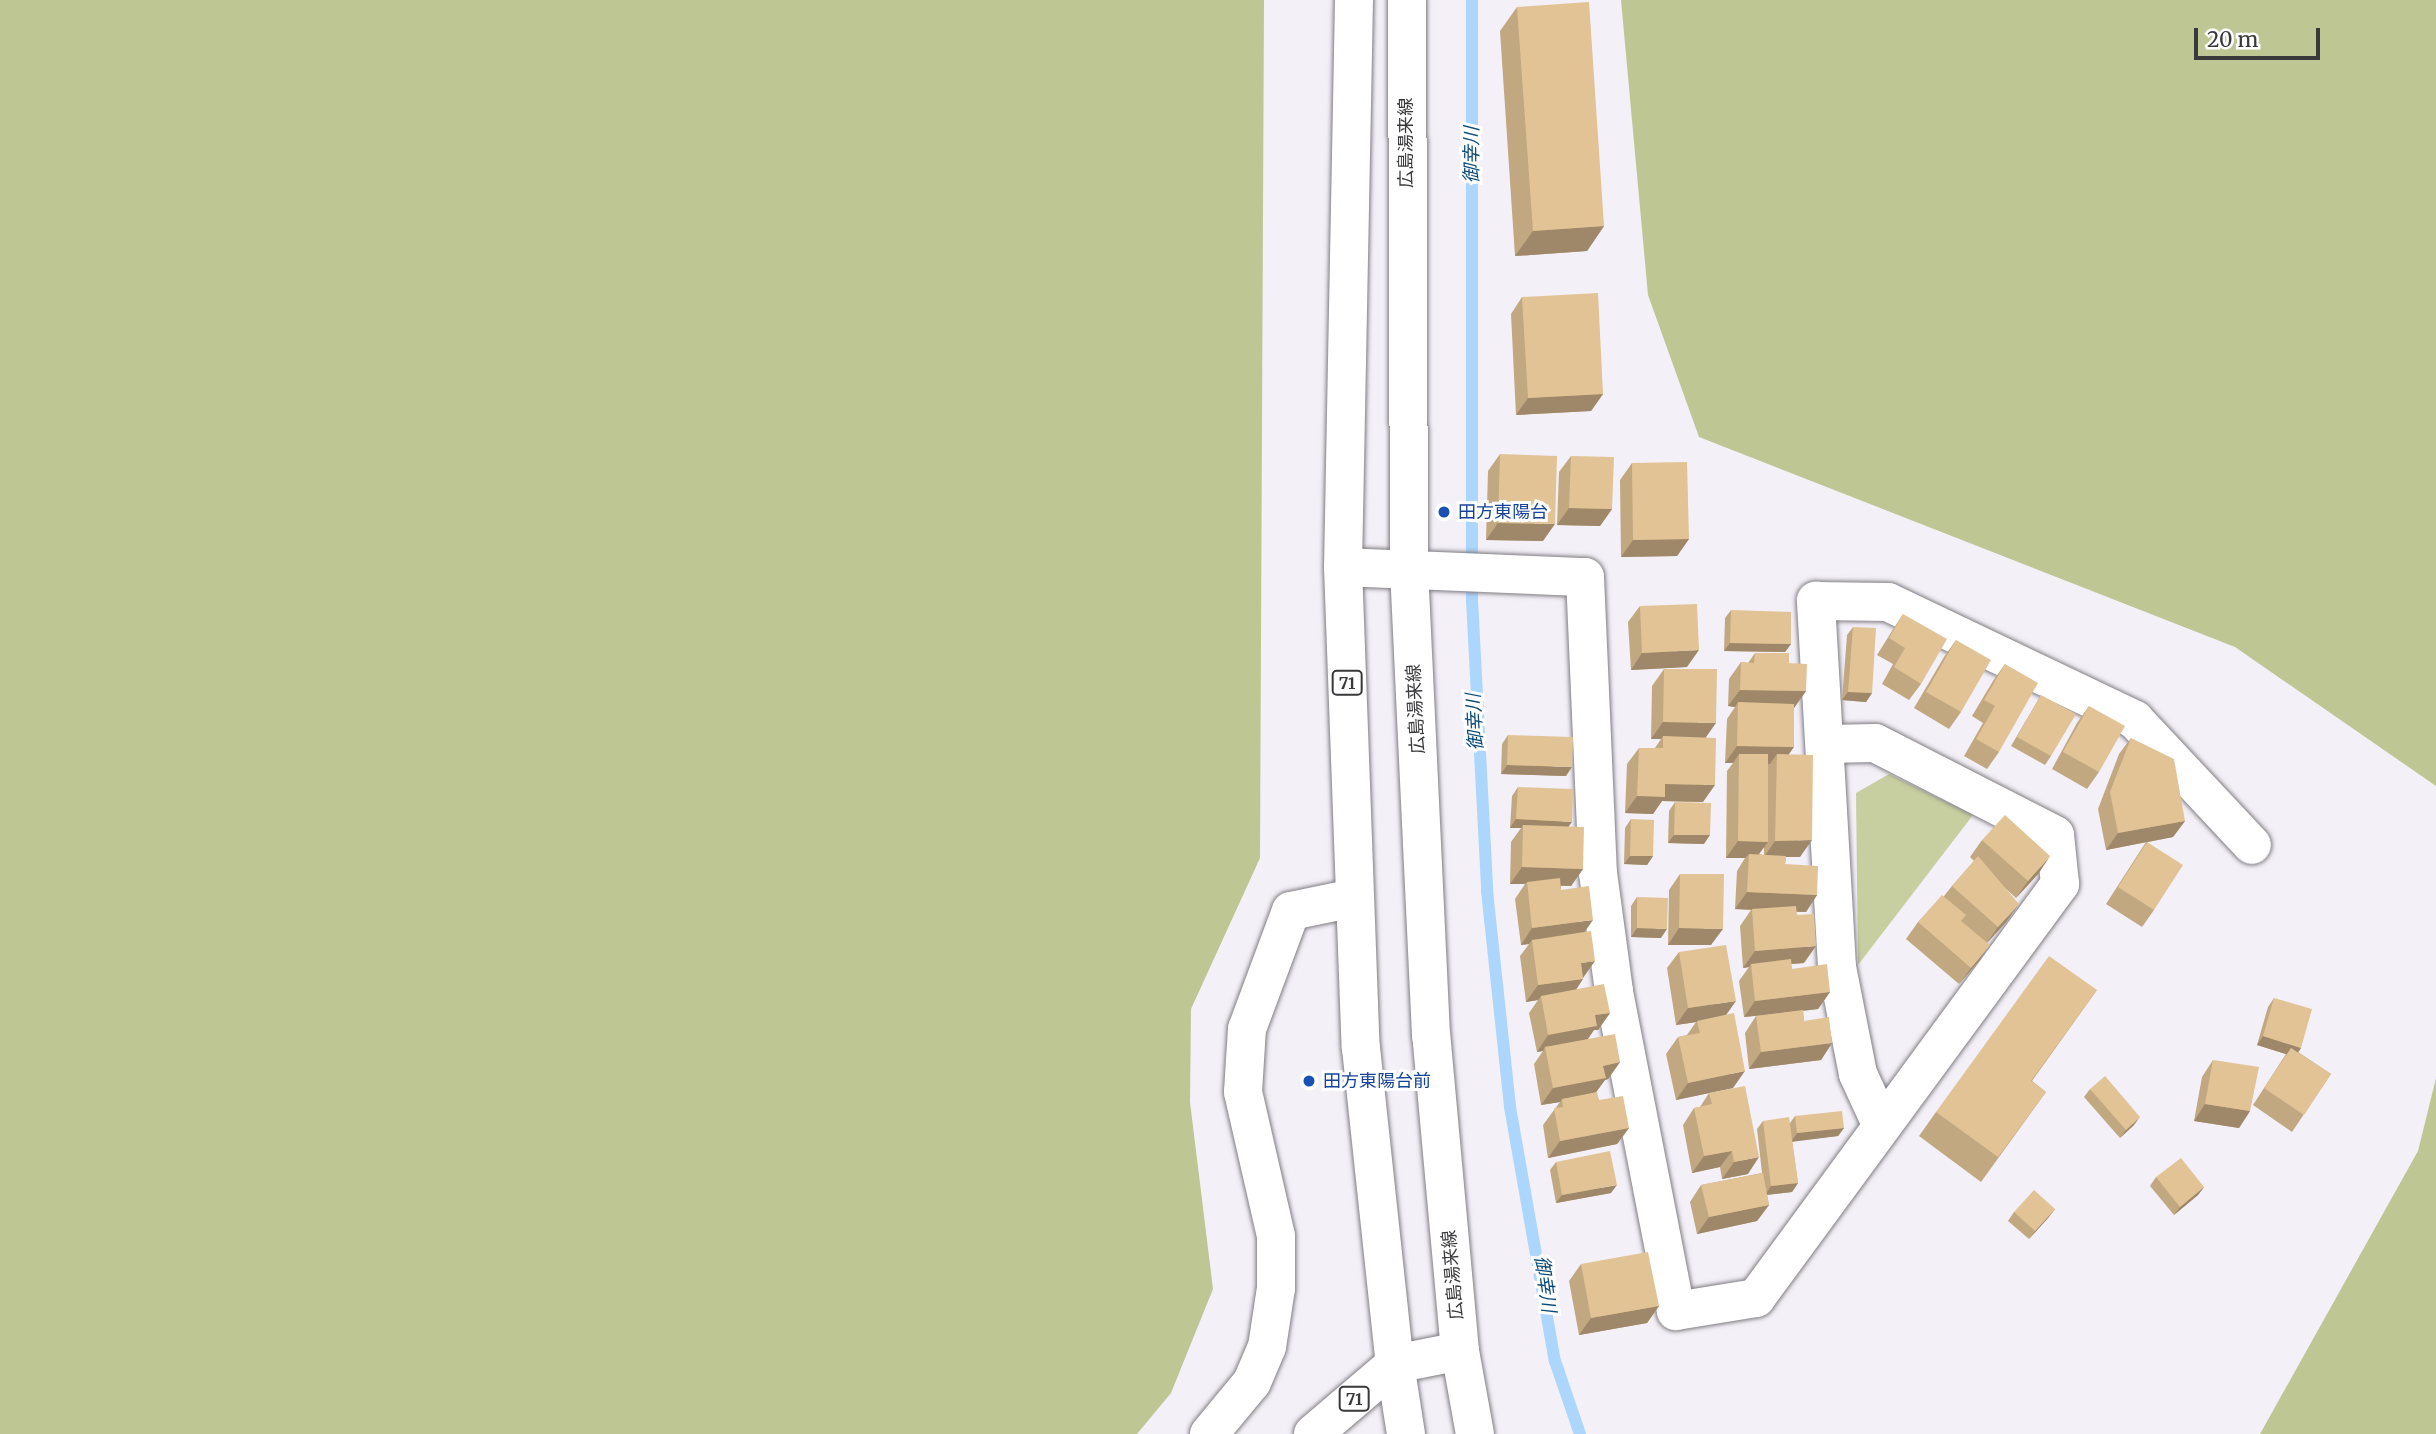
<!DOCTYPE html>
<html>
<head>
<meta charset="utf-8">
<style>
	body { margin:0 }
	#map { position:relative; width:2436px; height:1434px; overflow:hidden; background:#f3f0f7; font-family:Merriweather,"Noto Sans JP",serif }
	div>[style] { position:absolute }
	.green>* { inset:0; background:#c7cfa1 }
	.forest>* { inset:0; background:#bec794 }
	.stream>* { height:12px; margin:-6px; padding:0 6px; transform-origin:6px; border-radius:6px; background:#acd6fc }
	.roads { filter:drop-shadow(0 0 2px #807d83) drop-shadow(0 0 2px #807d83) }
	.street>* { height:38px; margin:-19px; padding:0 19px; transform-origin:19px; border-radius:19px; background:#fff }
	.secondary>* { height:38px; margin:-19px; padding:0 19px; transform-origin:19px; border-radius:19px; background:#fff }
	.primary>* { height:38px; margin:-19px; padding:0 19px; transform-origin:19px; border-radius:19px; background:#fff }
	.wall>* { inset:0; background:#c2a881 }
	.shaded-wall>* { inset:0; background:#9e8869 }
	.building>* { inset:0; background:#e1c396 }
	.dots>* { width:19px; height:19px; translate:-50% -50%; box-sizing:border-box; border:4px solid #fff; border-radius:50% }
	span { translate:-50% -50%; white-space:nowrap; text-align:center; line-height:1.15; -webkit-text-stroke:6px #fff; paint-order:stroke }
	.shield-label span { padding:2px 5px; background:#fff; border:2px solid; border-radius:5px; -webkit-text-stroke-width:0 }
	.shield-label { font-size:16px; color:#39383a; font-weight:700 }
	.street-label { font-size:18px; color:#39383a }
	.transit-label { font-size:18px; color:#164399 }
	.left { translate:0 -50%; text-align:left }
	.water-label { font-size:19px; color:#0b4c7b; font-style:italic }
	.scale { position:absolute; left:2194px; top:28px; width:126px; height:32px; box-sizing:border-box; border:4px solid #39383a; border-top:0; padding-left:9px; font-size:21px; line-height:24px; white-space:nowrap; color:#39383a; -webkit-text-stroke:5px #fff; paint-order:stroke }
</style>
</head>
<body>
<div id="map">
	<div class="green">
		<i style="clip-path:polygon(1889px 774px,1973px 815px,1858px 965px,1856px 793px)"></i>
	</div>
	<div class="forest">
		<i style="clip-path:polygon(0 0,1264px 0,1260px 858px,1191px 1009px,1190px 1102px,1213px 1289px,1171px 1393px,1137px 1434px,0 1434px)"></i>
		<i style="clip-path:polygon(1621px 0,2436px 0,2436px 786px,2235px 647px,1699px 437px,1648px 295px)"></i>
		<i style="clip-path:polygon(2436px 1078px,2436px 1434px,2260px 1434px,2418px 1151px)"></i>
	</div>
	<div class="stream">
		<i style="left:1472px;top:0;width:600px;rotate:90deg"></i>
		<i style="left:1472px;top:600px;width:291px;rotate:87deg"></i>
		<i style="left:1487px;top:891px;width:217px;rotate:83.9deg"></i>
		<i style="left:1510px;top:1107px;width:258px;rotate:80deg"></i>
		<i style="left:1555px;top:1361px;width:77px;rotate:71.1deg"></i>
	</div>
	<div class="roads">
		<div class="street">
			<i style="left:1343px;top:567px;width:242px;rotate:2.4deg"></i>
			<i style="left:1585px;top:577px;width:296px;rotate:87.5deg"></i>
			<i style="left:1598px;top:873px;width:120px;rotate:82.3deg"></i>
			<i style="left:1614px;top:992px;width:325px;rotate:79deg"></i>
			<i style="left:1676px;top:1311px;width:81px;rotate:-9.2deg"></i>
			<i style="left:1756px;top:1298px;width:514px;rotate:-53.71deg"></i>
			<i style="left:2060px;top:884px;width:49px;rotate:-95.8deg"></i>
			<i style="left:2055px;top:835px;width:202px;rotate:-152.9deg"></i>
			<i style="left:1875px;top:743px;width:49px;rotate:178.8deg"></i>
			<i style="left:1881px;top:1124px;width:55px;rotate:-114.7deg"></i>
			<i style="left:1858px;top:1074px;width:109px;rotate:-101.1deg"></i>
			<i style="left:1837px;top:967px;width:367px;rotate:-93.3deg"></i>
			<i style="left:1816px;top:601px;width:72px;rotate:0.8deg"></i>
			<i style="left:1888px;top:602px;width:274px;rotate:25.5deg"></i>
			<i style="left:2135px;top:720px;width:171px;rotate:46.9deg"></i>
			<i style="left:1209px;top:1434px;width:67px;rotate:-50.4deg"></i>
			<i style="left:1252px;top:1382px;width:38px;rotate:-67deg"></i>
			<i style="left:1267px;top:1347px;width:60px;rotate:-81.3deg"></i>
			<i style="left:1276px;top:1288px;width:52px;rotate:-90deg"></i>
			<i style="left:1276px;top:1236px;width:148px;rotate:-102.9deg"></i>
			<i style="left:1243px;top:1092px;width:63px;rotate:-86.4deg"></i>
			<i style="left:1247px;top:1029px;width:126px;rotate:-69.6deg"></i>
			<i style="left:1291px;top:911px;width:64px;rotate:-11.7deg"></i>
		</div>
		<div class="secondary">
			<i style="left:1460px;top:1351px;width:84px;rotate:79.8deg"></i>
			<i style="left:1395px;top:1364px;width:71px;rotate:81.1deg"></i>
		</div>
		<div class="primary">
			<i style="left:1354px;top:0;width:567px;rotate:91.11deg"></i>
			<i style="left:1343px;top:567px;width:481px;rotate:87.9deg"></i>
			<i style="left:1361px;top:1048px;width:318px;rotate:83.9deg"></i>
			<i style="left:1313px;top:1434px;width:108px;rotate:-40.5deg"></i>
			<i style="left:1395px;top:1364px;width:66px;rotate:-11.3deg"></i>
			<i style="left:1460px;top:1351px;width:317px;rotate:-95.2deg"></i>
			<i style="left:1431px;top:1035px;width:469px;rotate:-92.7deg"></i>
			<i style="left:1409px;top:567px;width:567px;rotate:-90.2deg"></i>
		</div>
	</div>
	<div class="wall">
		<i style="clip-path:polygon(1517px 7px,1604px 226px,1587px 251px,1515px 256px,1500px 31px)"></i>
		<i style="clip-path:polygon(1522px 297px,1603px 394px,1591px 411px,1516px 415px,1511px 314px)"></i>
		<i style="clip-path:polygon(1500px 454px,1543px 541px,1486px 540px,1488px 471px)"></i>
		<i style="clip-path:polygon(1571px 456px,1612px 509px,1600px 526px,1557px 525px,1559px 472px)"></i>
		<i style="clip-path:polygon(1632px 463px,1689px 539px,1677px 556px,1621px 557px,1620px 480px)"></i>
		<i style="clip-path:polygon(1640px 606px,1687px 667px,1631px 670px,1628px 622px)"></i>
		<i style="clip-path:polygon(1731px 610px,1791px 644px,1785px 652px,1724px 651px,1725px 618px)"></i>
		<i style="clip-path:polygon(1903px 614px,1921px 684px,1909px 700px,1882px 684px,1893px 664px,1877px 655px,1892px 631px)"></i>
		<i style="clip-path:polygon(1853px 627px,1872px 693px,1866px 702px,1842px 700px,1847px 635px)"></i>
		<i style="clip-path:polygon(1956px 640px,1961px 712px,1949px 729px,1914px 708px,1944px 657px)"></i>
		<i style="clip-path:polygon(evenodd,1755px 653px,1789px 663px,1806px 691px,1794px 708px,1789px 754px,1800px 857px,1786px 857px,1785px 864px,1817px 895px,1806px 912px,1796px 912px,1804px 963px,1791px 964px,1792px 969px,1830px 992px,1818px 1009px,1803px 1011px,1804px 1021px,1832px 1043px,1821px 1060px,1749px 1069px,1745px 1033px,1756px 1016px,1766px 1015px,1744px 1017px,1739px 981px,1749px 967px,1743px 968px,1740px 926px,1751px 910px,1735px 909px,1737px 871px,1745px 858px,1726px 858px,1727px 771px,1733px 763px,1725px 763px,1727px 719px,1735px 707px,1728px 706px,1729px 679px,1741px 662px,1748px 663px,1755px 653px,1764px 847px,1764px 855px,1759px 854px,1764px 847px)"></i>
		<i style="clip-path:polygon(2005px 664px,1999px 752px,1987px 769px,1964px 756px,1983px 723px,1972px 716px,1993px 681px)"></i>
		<i style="clip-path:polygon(1664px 669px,1706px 737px,1703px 802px,1662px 801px,1653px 814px,1625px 813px,1627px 764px,1639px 748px,1655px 748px,1661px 739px,1651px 739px,1652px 686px)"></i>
		<i style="clip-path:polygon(2041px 695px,2051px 756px,2045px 765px,2011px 746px)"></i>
		<i style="clip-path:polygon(2089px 706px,2099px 772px,2087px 789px,2052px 769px,2077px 723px)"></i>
		<i style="clip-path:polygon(1508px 735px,1566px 776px,1501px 774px,1502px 744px)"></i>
		<i style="clip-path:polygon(2131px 738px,2185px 821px,2173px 837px,2148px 842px,2154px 910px,2142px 927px,2106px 904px,2146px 842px,2106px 850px,2098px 809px,2119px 754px)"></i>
		<i style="clip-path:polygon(1518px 787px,1569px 827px,1583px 869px,1571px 886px,1561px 886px,1561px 890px,1584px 932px,1583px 978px,1576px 989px,1610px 1013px,1598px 1030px,1594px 1030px,1588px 1039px,1620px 1062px,1608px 1079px,1605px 1080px,1596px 1092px,1599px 1100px,1629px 1128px,1617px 1144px,1548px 1158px,1543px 1125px,1560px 1102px,1541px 1105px,1534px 1064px,1543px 1051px,1537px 1052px,1529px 1013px,1538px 1000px,1526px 1002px,1520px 956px,1529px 944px,1521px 945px,1515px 899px,1525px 884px,1510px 884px,1511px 842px,1521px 828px,1510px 828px,1512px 796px)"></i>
		<i style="clip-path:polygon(1675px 802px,1704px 844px,1668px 843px,1669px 811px)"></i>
		<i style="clip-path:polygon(1631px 819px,1653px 856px,1647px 865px,1624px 864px,1625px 828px)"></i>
		<i style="clip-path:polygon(1982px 840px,2039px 873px,2016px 898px,2006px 889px,2007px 921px,1987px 943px,1978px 962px,1959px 984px,1906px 939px,1918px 922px,1944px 896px,1952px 886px,1974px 861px,1970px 857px)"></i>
		<i style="clip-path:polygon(1680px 874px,1711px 945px,1668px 945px,1669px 890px)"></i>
		<i style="clip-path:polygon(1637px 897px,1661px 938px,1631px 937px,1631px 906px)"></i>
		<i style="clip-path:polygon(1679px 952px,1726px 1015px,1733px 1088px,1676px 1100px,1666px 1054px,1678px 1037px,1687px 1035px,1696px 1022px,1676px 1025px,1667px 968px)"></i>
		<i style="clip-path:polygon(2097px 990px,2032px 1081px,2046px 1092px,1981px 1182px,1919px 1136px,1936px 1112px)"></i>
		<i style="clip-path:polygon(2274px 998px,2301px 1048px,2298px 1052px,2331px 1074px,2292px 1132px,2253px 1105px,2286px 1054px,2257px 1045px,2268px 1007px)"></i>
		<i style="clip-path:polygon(2213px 1060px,2250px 1111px,2239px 1128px,2194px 1121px,2202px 1077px)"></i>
		<i style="clip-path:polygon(2090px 1089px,2134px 1125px,2120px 1138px,2084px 1097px)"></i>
		<i style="clip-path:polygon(1709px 1093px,1748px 1174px,1722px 1179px,1720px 1167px,1692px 1173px,1683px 1125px,1694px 1108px,1700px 1107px)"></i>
		<i style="clip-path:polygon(1795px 1116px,1844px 1128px,1838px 1136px,1792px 1141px,1798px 1183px,1792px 1192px,1767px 1195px,1769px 1205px,1757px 1221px,1697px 1234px,1690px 1202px,1701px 1185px,1762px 1173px,1757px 1129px,1763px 1121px,1790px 1123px)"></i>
		<i style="clip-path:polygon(1556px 1162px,1611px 1193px,1556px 1203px,1550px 1170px)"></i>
		<i style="clip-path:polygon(2156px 1177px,2204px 1187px,2198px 1195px,2174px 1215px,2150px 1186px)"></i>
		<i style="clip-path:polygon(2055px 1209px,2048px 1218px,2029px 1239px,2008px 1221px,2014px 1212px)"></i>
		<i style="clip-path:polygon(1581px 1264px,1659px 1306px,1647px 1323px,1579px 1335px,1569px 1281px)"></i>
	</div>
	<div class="shaded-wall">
		<i style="clip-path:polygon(1604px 226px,1587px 251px,1515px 256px,1533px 231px)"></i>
		<i style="clip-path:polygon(1603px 394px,1591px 411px,1516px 415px,1528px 398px)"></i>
		<i style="clip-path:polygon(1569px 508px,1612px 509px,1600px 526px,1557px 525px)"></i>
		<i style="clip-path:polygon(1498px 523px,1555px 524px,1543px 541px,1486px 540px)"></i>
		<i style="clip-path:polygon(1689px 539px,1677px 556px,1621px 557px,1633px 540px)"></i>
		<i style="clip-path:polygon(1730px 643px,1791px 644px,1785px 652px,1724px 651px)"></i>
		<i style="clip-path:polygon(1699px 650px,1687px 667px,1631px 670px,1642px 653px)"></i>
		<i style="clip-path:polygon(1740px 690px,1806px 691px,1794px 708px,1738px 702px,1735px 707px,1728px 706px)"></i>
		<i style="clip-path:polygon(1848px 692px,1872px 693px,1866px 702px,1842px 700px)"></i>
		<i style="clip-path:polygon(1663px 722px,1716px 723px,1704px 740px,1663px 736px,1661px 739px,1651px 739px)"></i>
		<i style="clip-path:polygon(1737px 746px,1794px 747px,1782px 764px,1777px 754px,1770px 764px,1739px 763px,1739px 754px,1733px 763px,1725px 763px)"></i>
		<i style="clip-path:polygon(1507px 765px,1572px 767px,1566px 776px,1501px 774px)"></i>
		<i style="clip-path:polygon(1665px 784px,1715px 785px,1703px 802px,1662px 801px,1653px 814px,1625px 813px,1637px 796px)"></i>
		<i style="clip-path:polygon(1516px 819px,1572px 822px,1566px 830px,1523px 825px,1521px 828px,1510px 828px)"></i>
		<i style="clip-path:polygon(2185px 821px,2173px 837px,2106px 850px,2118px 833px)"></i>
		<i style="clip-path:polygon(1674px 835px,1710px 835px,1704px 844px,1668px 843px)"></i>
		<i style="clip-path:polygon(1812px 840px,1800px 857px,1764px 857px,1775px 841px)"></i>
		<i style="clip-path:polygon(1738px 841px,1768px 842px,1756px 858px,1749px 854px,1745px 858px,1726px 858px)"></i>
		<i style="clip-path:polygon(1630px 856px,1653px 856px,1647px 865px,1624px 864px)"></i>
		<i style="clip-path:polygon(2050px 856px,2039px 873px,2016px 898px,2028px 881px)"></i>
		<i style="clip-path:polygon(1522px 867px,1583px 869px,1571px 886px,1527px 884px,1527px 882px,1525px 884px,1510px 884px)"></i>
		<i style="clip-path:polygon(1747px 892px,1817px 895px,1806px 912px,1735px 909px)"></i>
		<i style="clip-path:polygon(2019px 904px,2007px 921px,1986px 944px,1998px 927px)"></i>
		<i style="clip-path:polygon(1593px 920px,1581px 937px,1532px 940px,1529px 944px,1521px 945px,1532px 928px)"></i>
		<i style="clip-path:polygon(1637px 928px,1667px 929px,1661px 938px,1631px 937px)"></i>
		<i style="clip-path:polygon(1679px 928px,1723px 929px,1711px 945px,1668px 945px)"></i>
		<i style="clip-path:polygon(1990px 945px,1978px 962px,1959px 984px,1971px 968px)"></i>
		<i style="clip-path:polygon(1816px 946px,1804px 963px,1751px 967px,1751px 964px,1749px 967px,1743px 968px,1755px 951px)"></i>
		<i style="clip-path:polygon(1595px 961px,1583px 978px,1581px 963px)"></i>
		<i style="clip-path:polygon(1583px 979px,1572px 996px,1541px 996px,1538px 1000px,1526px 1002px,1538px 985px)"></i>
		<i style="clip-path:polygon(1830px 992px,1818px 1009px,1744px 1017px,1755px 1001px)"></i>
		<i style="clip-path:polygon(1736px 1001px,1724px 1018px,1676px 1025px,1688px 1008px)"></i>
		<i style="clip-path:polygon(1610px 1013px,1598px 1030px,1594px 1030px,1585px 1043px,1545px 1047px,1543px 1051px,1537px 1052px,1548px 1035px,1595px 1015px)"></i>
		<i style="clip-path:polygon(2263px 1036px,2301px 1048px,2295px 1057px,2257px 1045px)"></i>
		<i style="clip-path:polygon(1832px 1043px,1821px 1060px,1749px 1069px,1761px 1052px)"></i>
		<i style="clip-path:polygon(1620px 1062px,1608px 1079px,1605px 1080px,1594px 1095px,1562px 1099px,1560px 1102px,1541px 1105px,1553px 1088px,1603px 1066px)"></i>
		<i style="clip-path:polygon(1745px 1071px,1733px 1088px,1676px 1100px,1688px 1083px)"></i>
		<i style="clip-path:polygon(2205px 1104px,2250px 1111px,2239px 1128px,2194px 1121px)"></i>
		<i style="clip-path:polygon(2140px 1117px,2134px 1125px,2120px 1138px,2126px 1130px)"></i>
		<i style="clip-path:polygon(1629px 1128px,1617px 1144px,1548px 1158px,1560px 1141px)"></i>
		<i style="clip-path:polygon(1844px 1128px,1838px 1136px,1791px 1142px,1797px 1133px)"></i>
		<i style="clip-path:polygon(1732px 1151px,1720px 1167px,1692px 1173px,1704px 1156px)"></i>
		<i style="clip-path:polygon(1759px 1157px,1748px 1174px,1722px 1179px,1734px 1162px)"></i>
		<i style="clip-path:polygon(1798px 1183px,1792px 1192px,1765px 1195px,1771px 1186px)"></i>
		<i style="clip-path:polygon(1617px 1185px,1611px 1193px,1556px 1203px,1562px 1195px)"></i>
		<i style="clip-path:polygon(2204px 1187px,2198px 1195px,2174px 1215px,2180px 1207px)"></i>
		<i style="clip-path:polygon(1769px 1205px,1757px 1221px,1697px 1234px,1709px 1217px)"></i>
		<i style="clip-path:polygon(2055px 1209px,2048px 1218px,2029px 1239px,2035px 1231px)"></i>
		<i style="clip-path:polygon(1659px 1306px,1647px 1323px,1579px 1335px,1591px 1318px)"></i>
	</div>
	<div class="building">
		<i style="clip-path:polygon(1589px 2px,1604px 226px,1533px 231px,1517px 7px)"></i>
		<i style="clip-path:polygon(1598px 293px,1603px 394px,1528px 398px,1522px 297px)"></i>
		<i style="clip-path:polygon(1500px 454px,1557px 456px,1555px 524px,1498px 523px)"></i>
		<i style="clip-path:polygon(1571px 456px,1614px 457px,1612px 509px,1569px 508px)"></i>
		<i style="clip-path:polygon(1687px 462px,1689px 539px,1633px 540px,1632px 463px)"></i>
		<i style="clip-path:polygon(1697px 604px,1699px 650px,1642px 653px,1640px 606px)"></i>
		<i style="clip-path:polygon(1731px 610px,1791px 612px,1791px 644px,1730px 643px)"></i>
		<i style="clip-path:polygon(1903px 614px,1947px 639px,1921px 684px,1894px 667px,1905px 648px,1889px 638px)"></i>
		<i style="clip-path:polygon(1853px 627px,1876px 628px,1872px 693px,1848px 692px)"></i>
		<i style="clip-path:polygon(1956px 640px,1991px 660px,1961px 712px,1926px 692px)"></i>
		<i style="clip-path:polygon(1755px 653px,1789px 653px,1789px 663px,1807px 664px,1806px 691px,1740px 690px,1741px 662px,1754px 663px)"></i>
		<i style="clip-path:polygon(2005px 664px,2038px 683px,1999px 752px,1976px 739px,1995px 706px,1984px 700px)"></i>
		<i style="clip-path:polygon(1664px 669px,1717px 669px,1716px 723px,1663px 722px)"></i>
		<i style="clip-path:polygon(2041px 695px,2076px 714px,2051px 756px,2017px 737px)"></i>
		<i style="clip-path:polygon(1738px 702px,1794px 704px,1794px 747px,1737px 746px)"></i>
		<i style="clip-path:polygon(2089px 706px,2125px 726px,2099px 772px,2063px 752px)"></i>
		<i style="clip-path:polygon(1508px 735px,1573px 737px,1572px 767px,1507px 765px)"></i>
		<i style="clip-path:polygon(1663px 736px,1716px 738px,1715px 785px,1665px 784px,1665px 797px,1637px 796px,1639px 748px,1663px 748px)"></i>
		<i style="clip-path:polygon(2131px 738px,2174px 759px,2185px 821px,2118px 833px,2110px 792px)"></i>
		<i style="clip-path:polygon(1739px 754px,1768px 754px,1768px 842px,1738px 841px)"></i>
		<i style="clip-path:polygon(1777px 754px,1813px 755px,1812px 840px,1775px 841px)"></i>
		<i style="clip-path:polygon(1518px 787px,1573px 789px,1572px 822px,1516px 819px)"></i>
		<i style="clip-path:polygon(1675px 802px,1711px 803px,1710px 835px,1674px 835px)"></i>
		<i style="clip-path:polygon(2005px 815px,2050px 856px,2028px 881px,1982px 840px)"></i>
		<i style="clip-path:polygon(1631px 819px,1654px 820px,1653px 856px,1630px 856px)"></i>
		<i style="clip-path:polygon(1523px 825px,1584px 827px,1583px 869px,1522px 867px)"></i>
		<i style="clip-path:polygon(2147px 842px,2183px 865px,2154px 910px,2118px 887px)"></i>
		<i style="clip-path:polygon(1749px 854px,1786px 856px,1785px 864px,1818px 866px,1817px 895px,1747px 892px)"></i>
		<i style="clip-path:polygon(1978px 856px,2019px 904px,1998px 927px,1952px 886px)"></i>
		<i style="clip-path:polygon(1680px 874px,1724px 874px,1723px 929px,1679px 928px)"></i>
		<i style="clip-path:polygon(1560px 878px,1561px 890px,1589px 886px,1593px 920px,1532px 928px,1527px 882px)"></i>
		<i style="clip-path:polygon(1942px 895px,1966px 915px,1961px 921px,1990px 945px,1971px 968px,1918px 922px)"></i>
		<i style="clip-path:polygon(1637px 897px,1668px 898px,1667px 929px,1637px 928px)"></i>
		<i style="clip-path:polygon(1796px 906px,1797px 915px,1814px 914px,1816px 946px,1755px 951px,1752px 909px)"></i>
		<i style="clip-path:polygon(1591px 931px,1595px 961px,1581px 963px,1583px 979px,1538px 985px,1532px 940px)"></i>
		<i style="clip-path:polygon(1726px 945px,1736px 1001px,1688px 1008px,1679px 952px)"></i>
		<i style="clip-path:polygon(2049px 956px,2097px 990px,2031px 1081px,2046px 1092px,1998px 1157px,1936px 1112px)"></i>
		<i style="clip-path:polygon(1791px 959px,1792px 969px,1827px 964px,1830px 992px,1755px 1001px,1751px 964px)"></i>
		<i style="clip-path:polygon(1604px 984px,1610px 1013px,1595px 1015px,1597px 1026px,1548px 1035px,1541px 996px)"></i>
		<i style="clip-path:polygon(2274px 998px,2312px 1009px,2301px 1048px,2263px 1036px)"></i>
		<i style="clip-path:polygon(1803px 1010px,1804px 1021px,1829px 1017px,1832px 1043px,1761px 1052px,1756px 1016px)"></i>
		<i style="clip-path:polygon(1734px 1013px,1745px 1071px,1688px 1083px,1678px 1037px,1700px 1033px,1697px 1021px)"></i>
		<i style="clip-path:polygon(1615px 1034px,1620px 1062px,1603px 1066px,1606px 1078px,1553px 1088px,1545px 1047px)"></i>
		<i style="clip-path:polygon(2291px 1048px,2331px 1074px,2304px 1115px,2264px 1088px)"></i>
		<i style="clip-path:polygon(2213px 1060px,2259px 1067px,2250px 1111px,2205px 1104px)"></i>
		<i style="clip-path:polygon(2105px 1076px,2140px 1117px,2126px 1130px,2090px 1089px)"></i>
		<i style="clip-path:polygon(1745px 1086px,1759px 1157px,1734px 1162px,1732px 1151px,1704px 1156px,1694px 1108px,1712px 1104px,1709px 1093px)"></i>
		<i style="clip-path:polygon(1597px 1092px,1599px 1100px,1623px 1096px,1629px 1128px,1560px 1141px,1554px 1108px,1563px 1107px,1562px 1099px)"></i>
		<i style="clip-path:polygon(1842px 1111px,1844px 1128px,1797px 1133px,1795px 1116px)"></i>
		<i style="clip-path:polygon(1789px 1117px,1798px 1183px,1771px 1186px,1763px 1121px)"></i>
		<i style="clip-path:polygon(1610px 1151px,1617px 1185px,1562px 1195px,1556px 1162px)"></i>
		<i style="clip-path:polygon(2181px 1158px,2204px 1187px,2180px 1207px,2156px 1177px)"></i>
		<i style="clip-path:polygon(1763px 1173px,1769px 1205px,1709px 1217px,1701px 1185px)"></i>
		<i style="clip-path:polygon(2034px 1190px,2055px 1209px,2035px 1231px,2014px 1212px)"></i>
		<i style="clip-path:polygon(1648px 1252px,1659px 1306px,1591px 1318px,1581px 1264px)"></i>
	</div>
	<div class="dots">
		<i style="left:1444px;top:512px;background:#1a4fb4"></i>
		<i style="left:1309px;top:1081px;background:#1a4fb4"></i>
	</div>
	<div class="shield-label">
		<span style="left:1347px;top:683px">71</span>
		<span style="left:1354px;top:1399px">71</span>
	</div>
	<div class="street-label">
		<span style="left:1406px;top:143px;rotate:-90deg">広島湯来線</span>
		<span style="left:1416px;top:709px;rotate:-93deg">広島湯来線</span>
		<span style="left:1453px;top:1275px;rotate:-95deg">広島湯来線</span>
	</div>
	<div class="transit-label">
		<span class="left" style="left:1458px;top:512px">田方東陽台</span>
		<span class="left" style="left:1323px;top:1081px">田方東陽台前</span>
	</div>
	<div class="water-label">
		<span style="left:1472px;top:155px;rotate:-90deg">御幸川</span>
		<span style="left:1475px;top:722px;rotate:-93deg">御幸川</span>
		<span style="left:1545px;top:1284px;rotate:82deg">御幸川</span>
	</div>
	<div class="scale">20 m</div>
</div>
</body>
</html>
